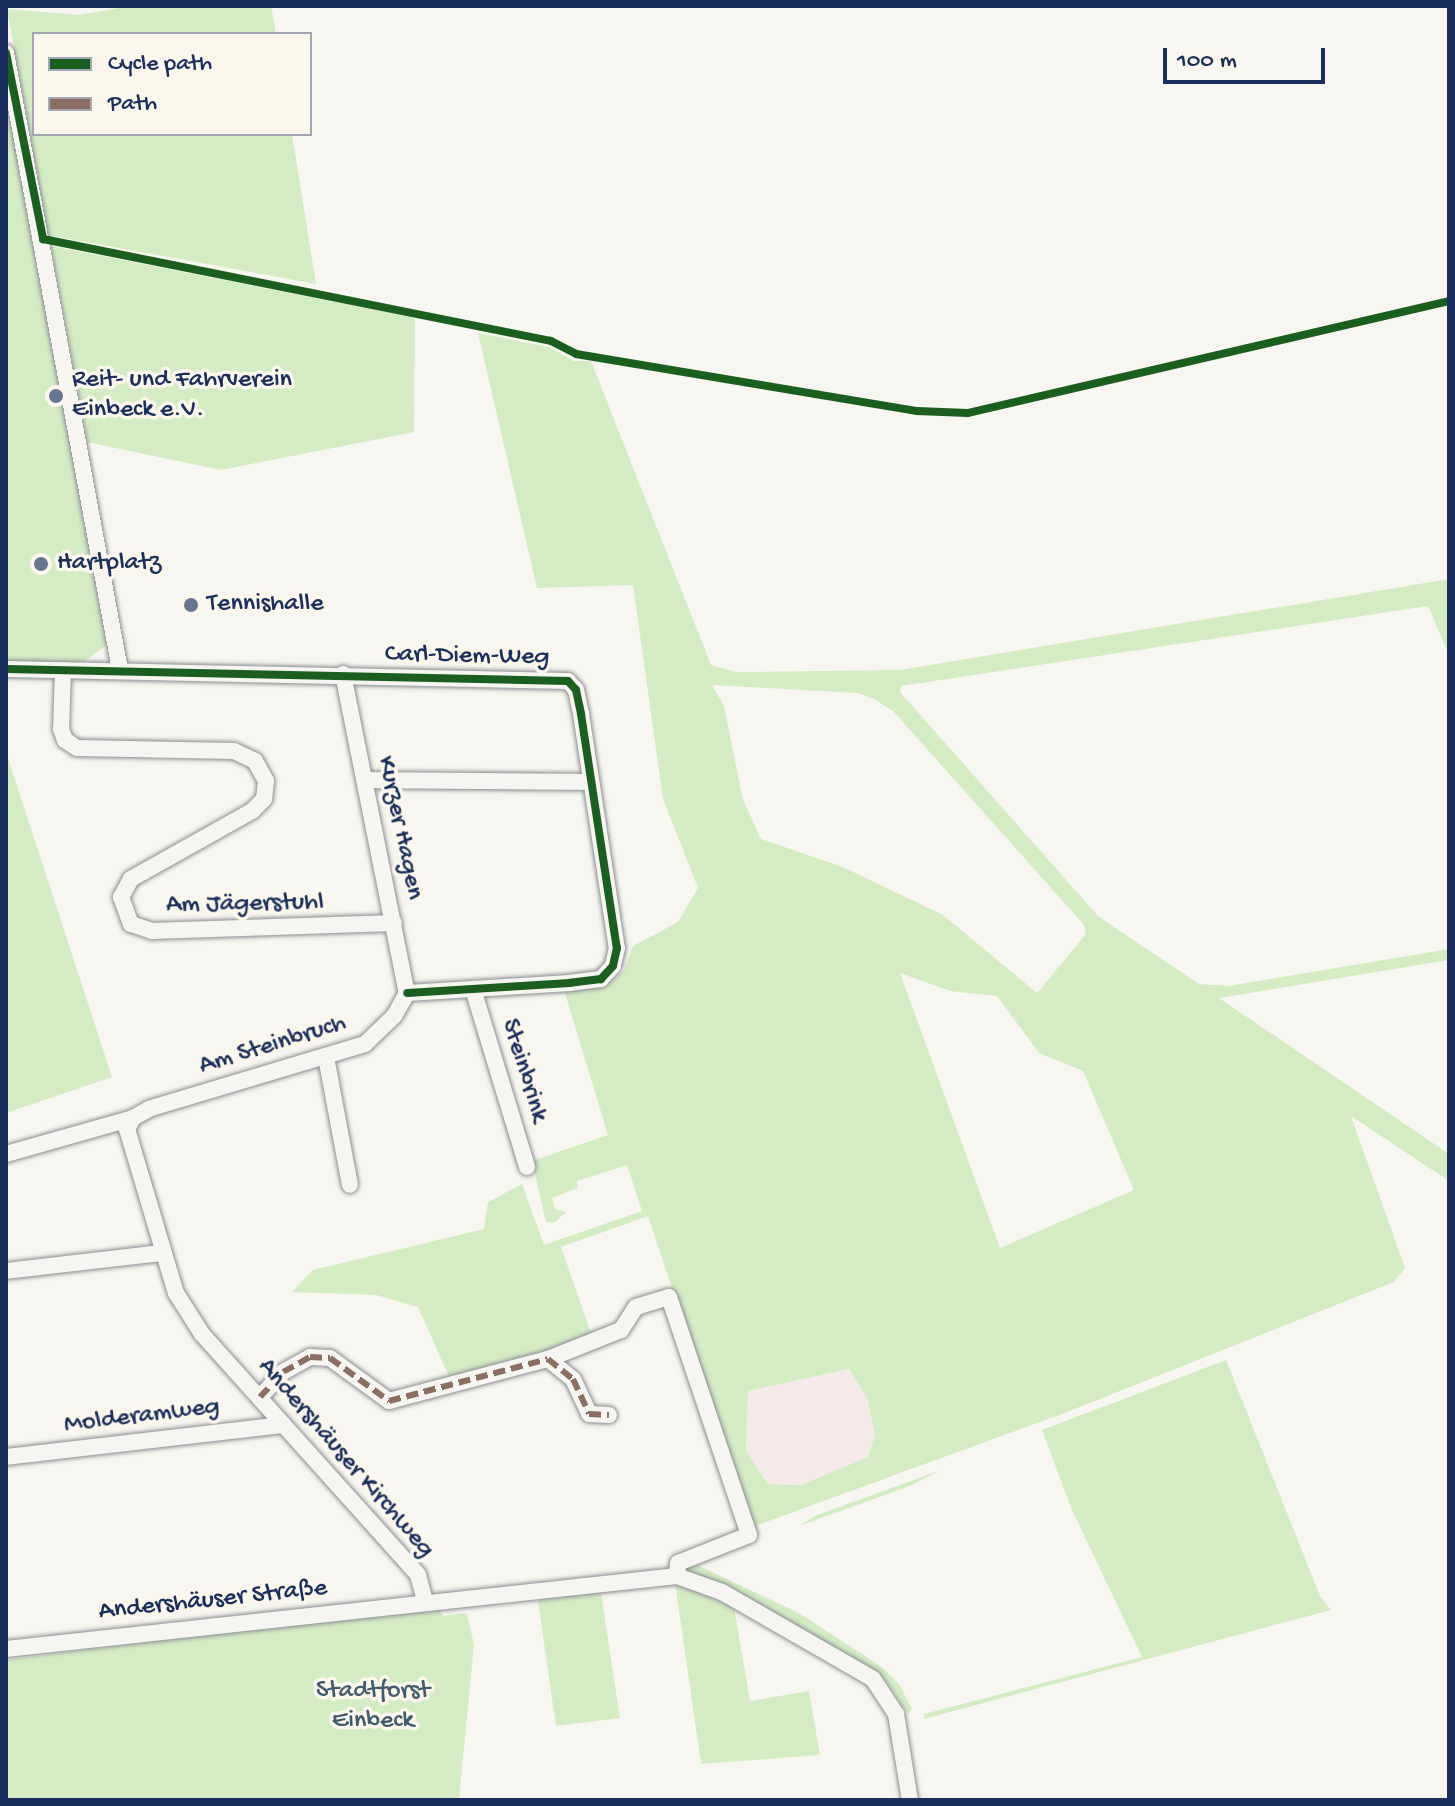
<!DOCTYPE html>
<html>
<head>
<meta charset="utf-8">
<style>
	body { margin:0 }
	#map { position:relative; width:1455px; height:1806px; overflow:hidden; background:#f8f6f0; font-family:"Gochi Hand",sans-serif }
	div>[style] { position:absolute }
	.built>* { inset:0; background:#f5eae9 }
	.green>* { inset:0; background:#d4ecc4 }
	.roads { filter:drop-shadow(0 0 2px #8b8e94) drop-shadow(0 0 2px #8b8e94) }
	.minor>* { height:16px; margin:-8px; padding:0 8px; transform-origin:8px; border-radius:8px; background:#f6f5f1 }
	.quiet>* { height:6px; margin-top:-3px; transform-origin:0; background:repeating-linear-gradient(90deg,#8d6e63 0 12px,transparent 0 18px) }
	.cycleway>* { height:8px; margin:-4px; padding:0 4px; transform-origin:4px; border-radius:4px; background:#1b5e20 }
	.dots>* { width:22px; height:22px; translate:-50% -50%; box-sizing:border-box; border:4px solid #fbf7ec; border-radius:50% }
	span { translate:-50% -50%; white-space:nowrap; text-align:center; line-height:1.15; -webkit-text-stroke:7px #fbf7ec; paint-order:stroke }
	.poi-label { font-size:26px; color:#1b2f5e }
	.left { translate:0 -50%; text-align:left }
	.street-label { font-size:26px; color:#1b2f5e }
	.park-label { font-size:26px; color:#425c6e }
	.frame { position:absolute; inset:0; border:8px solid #1b2f5e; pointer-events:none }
	.legend { position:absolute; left:32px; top:32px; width:280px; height:104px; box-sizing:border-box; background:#fbf7ec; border:2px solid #a1a7b3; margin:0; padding:10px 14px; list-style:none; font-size:24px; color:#1b2f5e }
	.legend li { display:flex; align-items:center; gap:16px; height:40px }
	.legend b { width:40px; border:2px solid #a1a7b3 }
	.scale { position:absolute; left:1163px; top:48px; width:162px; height:36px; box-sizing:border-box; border:4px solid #1b2f5e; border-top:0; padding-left:10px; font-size:24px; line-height:28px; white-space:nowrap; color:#1b2f5e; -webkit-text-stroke:6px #fbf7ec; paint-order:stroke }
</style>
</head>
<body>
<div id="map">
	<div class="built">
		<i style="clip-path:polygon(849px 1369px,867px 1398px,875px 1435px,868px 1457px,801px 1485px,768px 1484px,746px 1452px,748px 1391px)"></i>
	</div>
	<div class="green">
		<i style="clip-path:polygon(130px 6px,271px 6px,276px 34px,34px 34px,34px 134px,292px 134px,316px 284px,48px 235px,7px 9px,79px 15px)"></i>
		<i style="clip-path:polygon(6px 87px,112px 641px,75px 668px,6px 666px)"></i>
		<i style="clip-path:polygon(51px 246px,415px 318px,414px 432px,221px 470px,87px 442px)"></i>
		<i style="clip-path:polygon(evenodd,478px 333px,549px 347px,574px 361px,591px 361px,711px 665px,736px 672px,900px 670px,1449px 579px,1449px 655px,1428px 606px,901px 686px,900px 692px,1099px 917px,1199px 984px,1229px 986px,1449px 949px,1449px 960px,1219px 998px,1449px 1154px,1449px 1181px,1351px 1116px,1405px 1268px,1394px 1282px,1062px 1414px,758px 1525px,753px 1531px,648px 1216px,561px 1247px,592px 1336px,547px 1355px,451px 1381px,418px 1307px,376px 1295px,292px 1292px,313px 1270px,484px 1229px,488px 1202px,522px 1184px,544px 1245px,642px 1211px,627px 1165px,577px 1181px,578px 1188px,552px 1198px,555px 1209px,566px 1212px,554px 1223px,546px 1222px,532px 1161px,608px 1135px,564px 990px,606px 987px,624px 970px,633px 946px,678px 922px,698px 888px,663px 799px,633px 585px,537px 588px,478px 333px,712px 685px,858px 693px,876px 700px,894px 712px,1084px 925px,1086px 934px,1037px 993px,943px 915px,845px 868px,761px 839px,743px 800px,724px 706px,712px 685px,478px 333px,900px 973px,950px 991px,997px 996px,1039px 1053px,1083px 1071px,1134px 1190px,1000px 1248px,900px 973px,478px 333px,849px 1369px,867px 1398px,875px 1435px,868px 1457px,801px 1485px,768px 1484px,746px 1451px,748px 1391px,849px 1369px)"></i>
		<i style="clip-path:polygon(6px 752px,112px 1077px,6px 1113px)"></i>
		<i style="clip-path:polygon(1226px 1360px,1320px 1596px,1331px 1610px,924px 1719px,924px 1714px,1142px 1657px,1072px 1510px,1042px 1430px)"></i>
		<i style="clip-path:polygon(941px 1470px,910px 1486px,799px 1526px,817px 1515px)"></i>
		<i style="clip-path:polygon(695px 1564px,799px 1613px,882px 1667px,899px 1684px,912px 1709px,908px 1714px,886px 1681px,842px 1653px,728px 1588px,683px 1569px)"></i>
		<i style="clip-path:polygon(675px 1583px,734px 1607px,750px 1701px,809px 1691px,820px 1755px,701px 1764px)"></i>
		<i style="clip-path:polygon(600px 1587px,620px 1718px,556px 1726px,537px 1594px)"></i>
		<i style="clip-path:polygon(437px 1605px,443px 1616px,467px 1613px,474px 1645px,459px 1800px,6px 1800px,6px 1660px)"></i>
	</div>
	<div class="roads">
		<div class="minor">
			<i style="left:6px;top:53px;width:627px;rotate:79.53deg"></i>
			<i style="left:6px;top:669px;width:562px;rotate:1.22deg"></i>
			<i style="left:568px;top:681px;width:12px;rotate:48deg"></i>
			<i style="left:576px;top:690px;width:25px;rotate:78deg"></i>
			<i style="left:581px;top:714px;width:237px;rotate:81.3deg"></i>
			<i style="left:617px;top:948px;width:18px;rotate:103deg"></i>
			<i style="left:613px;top:966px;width:18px;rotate:133deg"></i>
			<i style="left:601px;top:979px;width:31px;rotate:173deg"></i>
			<i style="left:570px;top:983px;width:163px;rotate:176.5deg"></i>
			<i style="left:63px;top:670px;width:59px;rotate:91.9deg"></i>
			<i style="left:61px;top:729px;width:12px;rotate:70deg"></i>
			<i style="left:65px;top:740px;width:14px;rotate:34deg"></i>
			<i style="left:77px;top:748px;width:157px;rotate:1.1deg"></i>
			<i style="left:234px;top:751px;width:23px;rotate:25deg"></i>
			<i style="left:255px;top:761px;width:23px;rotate:61deg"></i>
			<i style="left:266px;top:781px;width:18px;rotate:96deg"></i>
			<i style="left:264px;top:799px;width:17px;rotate:135deg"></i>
			<i style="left:252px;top:811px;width:139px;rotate:150.7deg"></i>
			<i style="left:131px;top:879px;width:21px;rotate:119deg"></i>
			<i style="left:121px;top:897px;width:29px;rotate:70deg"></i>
			<i style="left:131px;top:924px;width:22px;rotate:18deg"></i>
			<i style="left:152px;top:931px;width:242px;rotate:-1.9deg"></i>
			<i style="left:343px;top:674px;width:325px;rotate:78.7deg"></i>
			<i style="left:365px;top:780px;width:226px;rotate:0.5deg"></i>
			<i style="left:473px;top:989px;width:186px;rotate:73.1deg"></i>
			<i style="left:407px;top:993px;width:26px;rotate:119deg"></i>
			<i style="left:394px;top:1016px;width:40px;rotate:136deg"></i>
			<i style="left:365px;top:1044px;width:226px;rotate:163.3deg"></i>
			<i style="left:149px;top:1109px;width:18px;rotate:151deg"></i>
			<i style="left:133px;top:1118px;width:13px;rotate:119deg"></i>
			<i style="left:127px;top:1129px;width:171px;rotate:73.4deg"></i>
			<i style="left:176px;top:1293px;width:49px;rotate:57.6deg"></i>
			<i style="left:202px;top:1334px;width:324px;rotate:48.1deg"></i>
			<i style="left:418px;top:1575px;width:28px;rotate:75deg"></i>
			<i style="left:326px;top:1057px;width:130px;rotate:79.4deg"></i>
			<i style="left:6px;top:1154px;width:132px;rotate:-15.8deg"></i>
			<i style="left:6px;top:1271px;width:157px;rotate:-6.6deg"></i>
			<i style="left:548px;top:1359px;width:79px;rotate:-21.7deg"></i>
			<i style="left:621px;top:1330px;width:27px;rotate:-57deg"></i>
			<i style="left:636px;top:1307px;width:34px;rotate:-17deg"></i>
			<i style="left:669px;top:1297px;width:251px;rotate:71.4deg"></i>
			<i style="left:749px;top:1535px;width:76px;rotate:158.5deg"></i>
			<i style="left:678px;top:1563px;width:13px;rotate:94deg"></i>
			<i style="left:260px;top:1397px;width:34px;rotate:-47deg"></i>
			<i style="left:283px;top:1372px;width:31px;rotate:-29deg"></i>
			<i style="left:310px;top:1357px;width:20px;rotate:3deg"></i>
			<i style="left:330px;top:1358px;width:73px;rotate:36.1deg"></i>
			<i style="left:389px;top:1401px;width:164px;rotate:-14.8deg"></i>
			<i style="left:548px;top:1359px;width:32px;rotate:39deg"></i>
			<i style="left:573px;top:1379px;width:38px;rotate:65deg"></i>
			<i style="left:589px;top:1414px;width:20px;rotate:3deg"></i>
			<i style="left:6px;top:1457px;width:279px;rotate:-6.6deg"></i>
			<i style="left:6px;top:1649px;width:675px;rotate:-6.21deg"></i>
			<i style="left:677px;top:1576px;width:48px;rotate:19.6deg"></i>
			<i style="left:722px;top:1592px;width:174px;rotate:29.9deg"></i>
			<i style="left:873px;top:1679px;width:42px;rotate:56.7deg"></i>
			<i style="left:896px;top:1714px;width:87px;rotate:80.8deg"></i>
		</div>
	</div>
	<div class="quiet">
		<i style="left:260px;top:1397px;width:34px;rotate:-47deg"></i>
		<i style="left:283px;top:1372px;width:31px;rotate:-29deg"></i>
		<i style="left:310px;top:1357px;width:20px;rotate:3deg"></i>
		<i style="left:330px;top:1358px;width:73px;rotate:36.1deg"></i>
		<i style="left:389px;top:1401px;width:164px;rotate:-14.8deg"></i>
		<i style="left:548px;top:1359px;width:32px;rotate:39deg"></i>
		<i style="left:573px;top:1379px;width:38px;rotate:65deg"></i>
		<i style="left:589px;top:1414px;width:20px;rotate:3deg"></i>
	</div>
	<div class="cycleway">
		<i style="left:6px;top:53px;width:190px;rotate:78.7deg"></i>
		<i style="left:43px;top:239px;width:518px;rotate:11.35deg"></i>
		<i style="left:551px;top:341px;width:28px;rotate:27deg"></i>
		<i style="left:576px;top:354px;width:346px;rotate:9.5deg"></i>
		<i style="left:917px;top:411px;width:51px;rotate:2.2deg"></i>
		<i style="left:968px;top:413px;width:494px;rotate:-13.1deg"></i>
		<i style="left:6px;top:669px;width:562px;rotate:1.22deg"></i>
		<i style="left:568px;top:681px;width:12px;rotate:48deg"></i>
		<i style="left:576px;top:690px;width:25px;rotate:78deg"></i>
		<i style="left:581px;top:714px;width:237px;rotate:81.3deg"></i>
		<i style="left:617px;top:948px;width:18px;rotate:103deg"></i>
		<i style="left:613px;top:966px;width:18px;rotate:133deg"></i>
		<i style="left:601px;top:979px;width:31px;rotate:173deg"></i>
		<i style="left:570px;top:983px;width:163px;rotate:176.5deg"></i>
	</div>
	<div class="dots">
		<i style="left:56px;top:396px;background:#687591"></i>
		<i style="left:41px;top:564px;background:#687591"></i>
		<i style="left:191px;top:605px;background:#687591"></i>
	</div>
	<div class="poi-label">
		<span class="left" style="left:72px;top:396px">Reit- und Fahrverein<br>Einbeck e.V.</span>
		<span class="left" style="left:57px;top:564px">Hartplatz</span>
		<span class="left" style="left:207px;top:605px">Tennishalle</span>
	</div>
	<div class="street-label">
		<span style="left:467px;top:657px;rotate:1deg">Carl-Diem-Weg</span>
		<span style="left:399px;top:828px;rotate:78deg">Kurzer Hagen</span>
		<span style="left:245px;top:905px;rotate:-1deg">Am Jägerstuhl</span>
		<span style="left:273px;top:1046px;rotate:-17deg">Am Steinbruch</span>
		<span style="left:523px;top:1071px;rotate:73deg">Steinbrink</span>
		<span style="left:142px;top:1417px;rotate:-7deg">Molderamweg</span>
		<span style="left:345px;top:1459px;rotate:49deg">Andershäuser Kirchweg</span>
		<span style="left:213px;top:1601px;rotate:-6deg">Andershäuser Straße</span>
	</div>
	<div class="park-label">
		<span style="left:373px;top:1707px">Stadtforst<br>Einbeck</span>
	</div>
	<div class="frame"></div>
	<ul class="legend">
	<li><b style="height:10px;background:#1b5e20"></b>Cycle path</li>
	<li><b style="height:10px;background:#8d6e63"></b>Path</li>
	</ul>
	<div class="scale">100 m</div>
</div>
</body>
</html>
